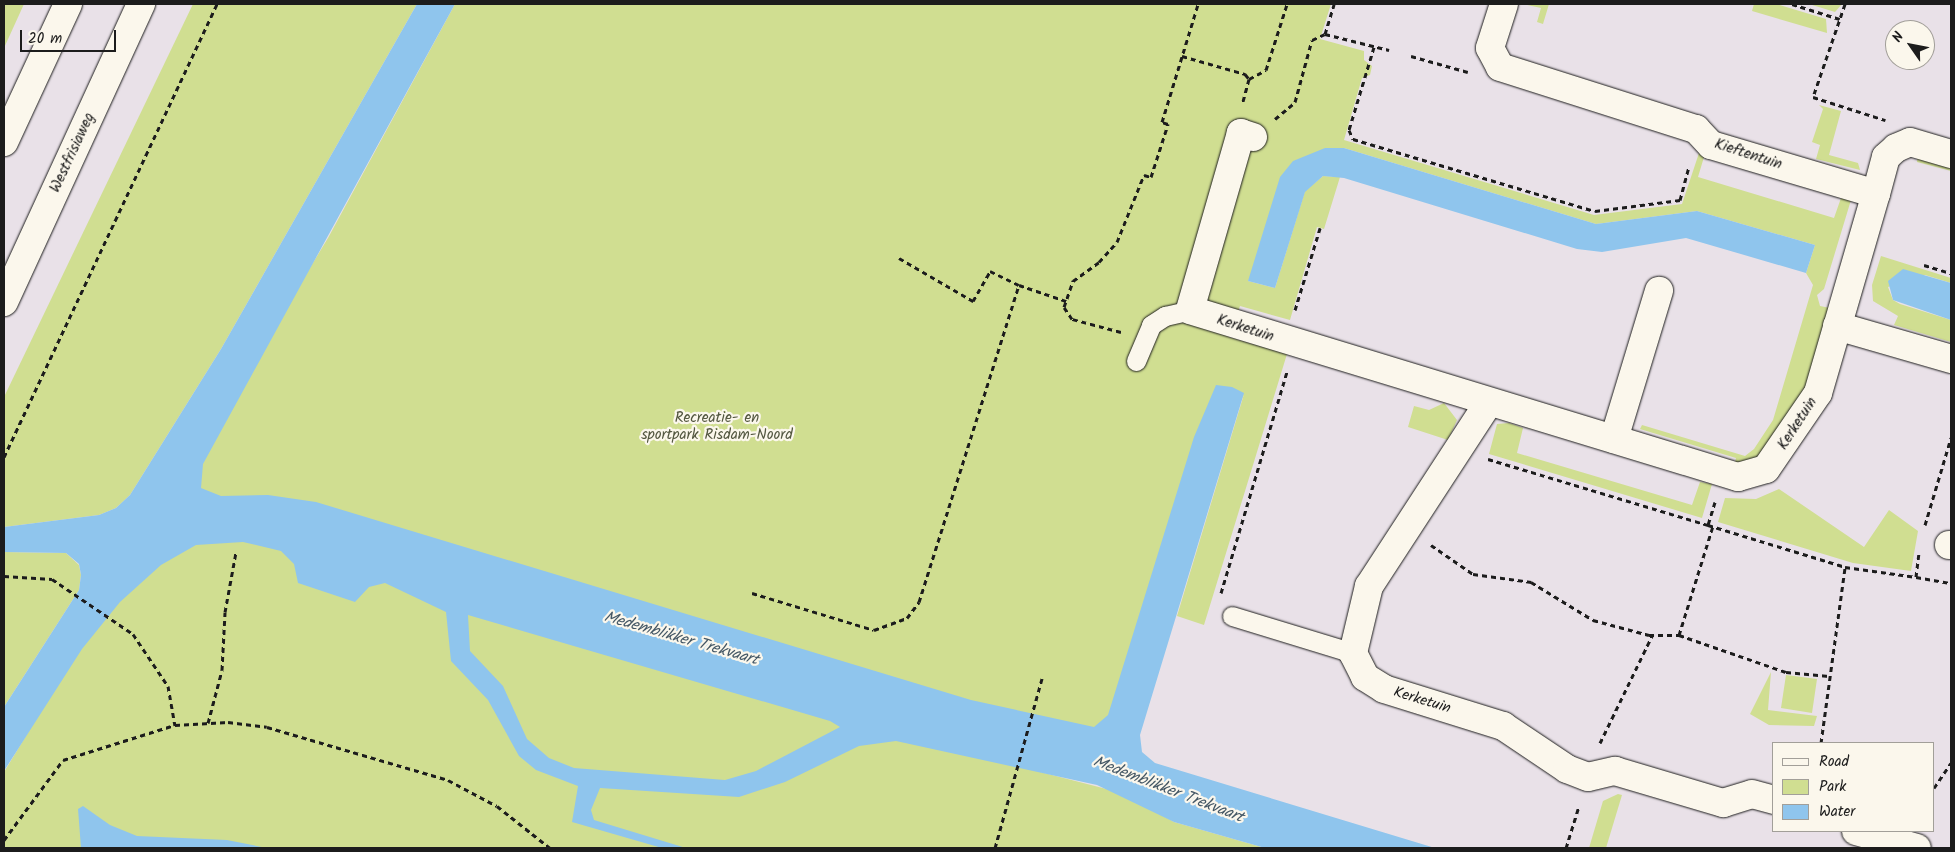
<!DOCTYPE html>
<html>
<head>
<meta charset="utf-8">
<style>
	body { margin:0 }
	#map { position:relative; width:1955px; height:852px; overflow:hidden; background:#e9e1e8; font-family:Kalam,sans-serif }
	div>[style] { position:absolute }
	.green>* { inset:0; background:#d0de91 }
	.water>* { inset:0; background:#8fc5ed }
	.path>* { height:3px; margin-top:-1.5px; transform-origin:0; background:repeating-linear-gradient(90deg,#1c1c1c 0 5px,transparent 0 9px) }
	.roads { filter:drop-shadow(0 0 1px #1c1c1c) drop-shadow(0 0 1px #1c1c1c) }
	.service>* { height:19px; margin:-9.5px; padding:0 9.5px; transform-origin:9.5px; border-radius:9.5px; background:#fbf7ec }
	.minor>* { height:28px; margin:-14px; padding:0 14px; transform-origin:14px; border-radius:14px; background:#fbf7ec }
	.trunk>* { height:28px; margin:-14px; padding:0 14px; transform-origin:14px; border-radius:14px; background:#fbf7ec }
	span { translate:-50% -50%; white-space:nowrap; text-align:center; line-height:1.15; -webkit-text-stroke:4.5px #fbf7ec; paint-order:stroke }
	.street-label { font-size:15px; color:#1c1c1c }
	.park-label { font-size:15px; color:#52563f }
	.water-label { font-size:16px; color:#445765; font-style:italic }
	.frame { position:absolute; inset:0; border:5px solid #1c1c1c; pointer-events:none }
	.legend { position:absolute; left:1772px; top:742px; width:162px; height:90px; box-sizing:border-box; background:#fbf7ec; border:1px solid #a29f99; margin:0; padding:6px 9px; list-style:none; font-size:15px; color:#1c1c1c }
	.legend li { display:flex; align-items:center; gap:10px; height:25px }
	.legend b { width:25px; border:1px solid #a29f99 }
	.north { position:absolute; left:1885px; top:20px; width:50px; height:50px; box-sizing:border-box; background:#fbf7ec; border:1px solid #a29f99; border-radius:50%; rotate:303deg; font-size:14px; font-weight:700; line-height:20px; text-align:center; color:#1c1c1c }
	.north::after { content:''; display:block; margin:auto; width:18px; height:22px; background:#1c1c1c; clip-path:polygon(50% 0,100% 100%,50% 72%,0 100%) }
	.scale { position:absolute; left:20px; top:30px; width:96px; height:22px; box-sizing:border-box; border:2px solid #1c1c1c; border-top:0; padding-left:6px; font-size:15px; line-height:18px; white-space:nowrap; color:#1c1c1c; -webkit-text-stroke:4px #fbf7ec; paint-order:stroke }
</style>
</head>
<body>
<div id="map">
	<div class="green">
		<i style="clip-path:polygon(4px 4px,24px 4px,4px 48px)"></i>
		<i style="clip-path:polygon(193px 4px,417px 4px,221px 349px,130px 495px,116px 508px,99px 515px,4px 527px,4px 397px)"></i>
		<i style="clip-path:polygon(455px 4px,1331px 4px,1320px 39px,1364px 51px,1364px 60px,1372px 66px,1370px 75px,1362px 78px,1344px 140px,1594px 215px,1682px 204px,1699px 153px,1704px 157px,1698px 177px,1834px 218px,1841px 198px,1851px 200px,1824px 289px,1817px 295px,1820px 306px,1830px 308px,1807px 386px,1760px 459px,1734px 466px,1736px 458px,1640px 429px,1642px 425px,1745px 456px,1754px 449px,1773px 420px,1813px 285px,1806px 273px,1815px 245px,1697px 211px,1596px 224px,1344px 148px,1325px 148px,1248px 281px,1275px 288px,1305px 191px,1323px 176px,1340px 177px,1324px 229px,1317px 227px,1290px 320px,1240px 306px,1229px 337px,1287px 354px,1204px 625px,1177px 616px,1244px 394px,1104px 734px,1025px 768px,1122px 793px,1174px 822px,1265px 848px,4px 848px,4px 772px,328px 238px)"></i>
		<i style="clip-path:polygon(1523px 4px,1549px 4px,1543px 24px,1537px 22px,1541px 8px)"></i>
		<i style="clip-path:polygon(1754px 4px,1776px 4px,1826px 19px,1827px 33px,1752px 11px)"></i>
		<i style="clip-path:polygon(1809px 4px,1842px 4px,1835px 12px)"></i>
		<i style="clip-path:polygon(1819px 105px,1841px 111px,1829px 155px,1858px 163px,1860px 170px,1816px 159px,1820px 145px,1812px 142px,1823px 109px)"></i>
		<i style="clip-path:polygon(1918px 154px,1951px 162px,1951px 171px,1917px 162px)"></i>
		<i style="clip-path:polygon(1881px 256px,1951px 278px,1951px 283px,1925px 275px,1888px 287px,1893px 300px,1900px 304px,1951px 320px,1951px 342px,1894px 325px,1898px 316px,1873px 301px,1872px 285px)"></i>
		<i style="clip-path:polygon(1444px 403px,1457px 420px,1448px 440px,1408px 427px,1414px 406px,1429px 410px)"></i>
		<i style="clip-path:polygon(1509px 423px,1523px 428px,1517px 453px,1692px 505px,1700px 482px,1712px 484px,1702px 518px,1489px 454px,1497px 424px)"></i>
		<i style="clip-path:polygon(1779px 489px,1864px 547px,1889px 510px,1918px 531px,1911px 571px,1853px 563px,1718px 522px,1725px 498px,1756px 499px)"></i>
		<i style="clip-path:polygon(4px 552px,66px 553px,79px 565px,81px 575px,79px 590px,4px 707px)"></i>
		<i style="clip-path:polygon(1771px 672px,1768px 710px,1817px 716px,1814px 726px,1769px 725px,1750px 714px)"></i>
		<i style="clip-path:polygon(1786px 675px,1817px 679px,1812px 713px,1781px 708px)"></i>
		<i style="clip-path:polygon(1618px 794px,1622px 795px,1606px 848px,1589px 848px,1603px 801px)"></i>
	</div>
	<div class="water">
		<i style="clip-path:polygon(evenodd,417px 4px,455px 4px,203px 464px,201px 488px,221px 496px,268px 495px,316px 502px,971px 700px,1094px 727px,1108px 715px,1194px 437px,1216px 385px,1232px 387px,1244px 393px,1140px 735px,1142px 752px,1155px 763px,1435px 848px,1265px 848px,1174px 822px,1097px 785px,896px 741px,859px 746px,785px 782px,739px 797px,600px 788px,591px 810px,594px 820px,686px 848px,662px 848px,572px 822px,578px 786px,536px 770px,519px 756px,488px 700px,451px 661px,446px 612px,385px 583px,369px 587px,355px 602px,298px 583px,294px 564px,281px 551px,243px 542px,196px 545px,161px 565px,120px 602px,82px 649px,4px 771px,4px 707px,79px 590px,81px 575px,79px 564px,66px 553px,4px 552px,4px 527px,99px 515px,116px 508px,130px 495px,221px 349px,417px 4px,468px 615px,830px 721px,840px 727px,756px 771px,725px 780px,574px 768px,549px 758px,527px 739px,503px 686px,470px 651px,468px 615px)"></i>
		<i style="clip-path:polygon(1325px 148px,1344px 148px,1596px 224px,1697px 211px,1815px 245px,1806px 273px,1686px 238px,1602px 252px,1577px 249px,1344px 178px,1323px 176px,1305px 192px,1275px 288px,1248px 281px,1280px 177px,1293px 161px)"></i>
		<i style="clip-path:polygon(1903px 269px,1951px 283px,1951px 320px,1893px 300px,1888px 281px)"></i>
		<i style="clip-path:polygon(83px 806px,110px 825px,137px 836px,227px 840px,267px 848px,81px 848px,78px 809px)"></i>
	</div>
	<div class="path">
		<i style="left:1792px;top:4px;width:50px;rotate:17.4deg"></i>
		<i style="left:1845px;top:4px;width:98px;rotate:109deg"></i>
		<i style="left:1813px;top:97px;width:76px;rotate:17.7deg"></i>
		<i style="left:1325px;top:34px;width:31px;rotate:-73deg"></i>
		<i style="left:1374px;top:47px;width:87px;rotate:106.8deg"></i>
		<i style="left:1349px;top:130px;width:10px;rotate:66deg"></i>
		<i style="left:1353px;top:139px;width:252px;rotate:16.6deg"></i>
		<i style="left:1595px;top:211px;width:86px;rotate:-7.4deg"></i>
		<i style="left:1680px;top:200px;width:34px;rotate:-75deg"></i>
		<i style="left:1182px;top:56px;width:66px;rotate:15.9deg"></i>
		<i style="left:1245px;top:74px;width:6px;rotate:51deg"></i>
		<i style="left:1249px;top:79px;width:24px;rotate:105deg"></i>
		<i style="left:1411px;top:56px;width:59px;rotate:15.7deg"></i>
		<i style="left:1249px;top:79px;width:19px;rotate:-28deg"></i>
		<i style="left:1266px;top:70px;width:69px;rotate:-72.3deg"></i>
		<i style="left:1275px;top:119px;width:26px;rotate:-40deg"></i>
		<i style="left:1295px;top:102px;width:64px;rotate:-74.7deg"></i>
		<i style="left:1312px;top:40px;width:14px;rotate:-25deg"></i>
		<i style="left:1325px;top:34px;width:66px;rotate:14deg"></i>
		<i style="left:899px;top:258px;width:86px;rotate:30.2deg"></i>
		<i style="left:973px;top:301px;width:34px;rotate:-60deg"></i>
		<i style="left:990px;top:271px;width:32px;rotate:26deg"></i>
		<i style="left:1924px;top:265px;width:28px;rotate:17deg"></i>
		<i style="left:1295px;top:310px;width:86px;rotate:-73deg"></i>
		<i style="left:1121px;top:332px;width:51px;rotate:-165.1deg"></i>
		<i style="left:1072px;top:319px;width:14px;rotate:-124deg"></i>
		<i style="left:1064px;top:307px;width:28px;rotate:-71deg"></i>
		<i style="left:1073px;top:281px;width:32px;rotate:-36deg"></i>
		<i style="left:1099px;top:262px;width:27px;rotate:-48deg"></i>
		<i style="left:1117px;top:242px;width:72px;rotate:-68.1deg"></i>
		<i style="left:1144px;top:175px;width:7px;rotate:16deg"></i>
		<i style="left:1151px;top:177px;width:56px;rotate:-72.2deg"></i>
		<i style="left:1168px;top:124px;width:6px;rotate:-162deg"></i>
		<i style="left:1162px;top:122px;width:123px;rotate:-73deg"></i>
		<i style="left:4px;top:457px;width:501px;rotate:-64.82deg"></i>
		<i style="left:1488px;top:459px;width:230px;rotate:16.7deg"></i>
		<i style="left:1715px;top:502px;width:24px;rotate:107deg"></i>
		<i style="left:1708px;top:525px;width:143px;rotate:17deg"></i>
		<i style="left:1925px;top:525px;width:91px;rotate:-73.4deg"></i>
		<i style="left:1431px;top:545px;width:51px;rotate:34.6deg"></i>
		<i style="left:1473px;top:574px;width:59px;rotate:7.9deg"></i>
		<i style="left:1531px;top:582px;width:73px;rotate:31.5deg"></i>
		<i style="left:1593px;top:620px;width:58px;rotate:15deg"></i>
		<i style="left:1649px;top:635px;width:30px"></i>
		<i style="left:1679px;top:635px;width:114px;rotate:-72.7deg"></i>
		<i style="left:4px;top:576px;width:48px;rotate:3.6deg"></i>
		<i style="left:52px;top:579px;width:98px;rotate:34.2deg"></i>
		<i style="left:133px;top:634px;width:63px;rotate:56.1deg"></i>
		<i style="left:168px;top:686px;width:40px;rotate:80deg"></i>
		<i style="left:1916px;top:577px;width:36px;rotate:10deg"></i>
		<i style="left:752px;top:593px;width:127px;rotate:16.9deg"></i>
		<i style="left:874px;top:630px;width:35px;rotate:-20deg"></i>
		<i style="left:907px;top:618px;width:20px;rotate:-53deg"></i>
		<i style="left:919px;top:602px;width:332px;rotate:-72.5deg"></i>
		<i style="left:1019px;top:285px;width:50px;rotate:18.8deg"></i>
		<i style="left:1221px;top:593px;width:232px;rotate:-73.4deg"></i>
		<i style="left:1679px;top:635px;width:113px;rotate:19.1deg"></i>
		<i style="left:1786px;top:672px;width:43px;rotate:5.3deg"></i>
		<i style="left:208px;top:723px;width:55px;rotate:-75.2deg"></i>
		<i style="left:222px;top:670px;width:58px;rotate:-87deg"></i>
		<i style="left:225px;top:612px;width:61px;rotate:-79.6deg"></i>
		<i style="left:1600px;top:743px;width:121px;rotate:-64.1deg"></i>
		<i style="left:1821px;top:743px;width:178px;rotate:-82.2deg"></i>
		<i style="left:1845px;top:567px;width:72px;rotate:8deg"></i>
		<i style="left:1916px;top:577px;width:24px;rotate:-83deg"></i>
		<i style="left:1934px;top:788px;width:30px;rotate:-56deg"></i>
		<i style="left:4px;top:840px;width:99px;rotate:-53.6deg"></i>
		<i style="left:63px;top:760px;width:117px;rotate:-17.4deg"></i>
		<i style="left:175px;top:725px;width:53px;rotate:-3.2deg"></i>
		<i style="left:228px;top:722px;width:39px;rotate:7deg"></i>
		<i style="left:267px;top:727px;width:189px;rotate:16.3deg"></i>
		<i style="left:448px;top:780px;width:55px;rotate:28deg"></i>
		<i style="left:497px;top:806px;width:68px;rotate:38.4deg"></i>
		<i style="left:995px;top:848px;width:176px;rotate:-74.5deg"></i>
		<i style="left:1566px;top:848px;width:44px;rotate:-72.8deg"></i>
	</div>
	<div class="roads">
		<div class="service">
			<i style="left:1136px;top:361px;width:39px;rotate:-67deg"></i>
			<i style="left:1151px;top:325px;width:17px;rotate:-33deg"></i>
			<i style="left:1165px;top:316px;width:26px;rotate:-13deg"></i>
			<i style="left:1232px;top:616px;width:127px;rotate:17deg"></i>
		</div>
		<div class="minor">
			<i style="left:1504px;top:4px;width:46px;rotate:107.7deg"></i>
			<i style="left:1490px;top:48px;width:21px;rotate:62deg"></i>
			<i style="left:1500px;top:67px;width:206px;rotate:17.6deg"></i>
			<i style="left:1696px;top:129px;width:22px;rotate:47deg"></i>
			<i style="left:1711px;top:145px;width:172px;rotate:16.5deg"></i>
			<i style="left:1876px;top:194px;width:38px;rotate:-75deg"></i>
			<i style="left:1886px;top:157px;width:13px;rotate:-42deg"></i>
			<i style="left:1896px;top:148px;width:15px;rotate:-23deg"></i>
			<i style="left:1910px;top:142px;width:43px;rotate:16.3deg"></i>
			<i style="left:1253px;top:137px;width:13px;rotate:-162deg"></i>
			<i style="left:1241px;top:133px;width:184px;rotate:106.1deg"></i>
			<i style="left:1190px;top:310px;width:573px;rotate:16.95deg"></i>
			<i style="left:1738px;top:477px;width:29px;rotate:-16deg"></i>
			<i style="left:1766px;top:469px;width:92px;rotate:-55.6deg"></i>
			<i style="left:1818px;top:393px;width:207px;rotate:-73.8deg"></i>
			<i style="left:1837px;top:326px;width:119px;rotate:16.1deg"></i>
			<i style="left:1489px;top:402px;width:220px;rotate:123.1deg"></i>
			<i style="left:1369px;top:586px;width:69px;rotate:103.4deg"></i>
			<i style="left:1353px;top:653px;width:27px;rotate:63deg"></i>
			<i style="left:1365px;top:677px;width:22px;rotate:32deg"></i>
			<i style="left:1384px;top:689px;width:125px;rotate:17.3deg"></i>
			<i style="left:1503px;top:726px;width:77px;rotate:33.9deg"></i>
			<i style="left:1567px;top:769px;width:22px;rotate:21deg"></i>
			<i style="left:1588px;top:777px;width:28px;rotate:-13deg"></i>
			<i style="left:1615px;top:771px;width:113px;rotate:16.5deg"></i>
			<i style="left:1723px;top:803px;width:30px;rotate:-17deg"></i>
			<i style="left:1752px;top:794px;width:23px;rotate:15deg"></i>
			<i style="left:1614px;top:439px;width:155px;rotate:-73.1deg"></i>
			<i style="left:1949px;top:545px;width:2px"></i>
			<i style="left:1856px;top:831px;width:63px;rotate:15.6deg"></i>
		</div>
		<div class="trunk">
			<i style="left:4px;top:142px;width:152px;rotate:-65.1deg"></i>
			<i style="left:4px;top:302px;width:328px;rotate:-65.3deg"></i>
		</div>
	</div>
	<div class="street-label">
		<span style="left:73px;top:153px;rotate:-65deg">Westfrisiaweg</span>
		<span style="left:1748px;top:155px;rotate:18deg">Kieftentuin</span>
		<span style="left:1245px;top:329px;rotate:18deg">Kerketuin</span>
		<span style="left:1798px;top:424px;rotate:-57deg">Kerketuin</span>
		<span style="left:1422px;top:701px;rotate:17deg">Kerketuin</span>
	</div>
	<div class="park-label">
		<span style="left:717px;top:427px">Recreatie- en<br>sportpark Risdam-Noord</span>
	</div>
	<div class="water-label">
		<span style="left:681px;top:639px;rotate:16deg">Medemblikker Trekvaart</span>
		<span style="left:1168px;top:790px;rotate:21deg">Medemblikker Trekvaart</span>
	</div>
	<div class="frame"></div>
	<ul class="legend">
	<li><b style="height:6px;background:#fbf7ec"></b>Road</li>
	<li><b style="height:14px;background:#d0de91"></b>Park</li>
	<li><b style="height:14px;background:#8fc5ed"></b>Water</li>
	</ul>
	<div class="north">N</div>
	<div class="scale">20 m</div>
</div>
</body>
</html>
